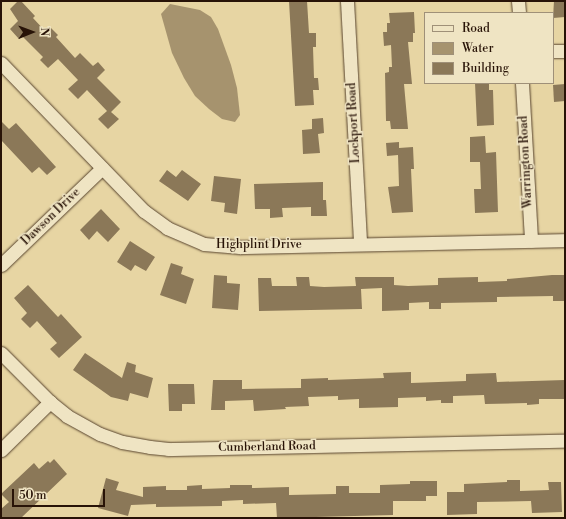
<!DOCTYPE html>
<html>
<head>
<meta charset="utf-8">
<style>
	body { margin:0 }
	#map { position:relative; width:566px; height:519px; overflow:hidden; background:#e7d5a3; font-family:"Libre Bodoni",serif }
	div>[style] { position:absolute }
	.water>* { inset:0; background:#a6936e }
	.building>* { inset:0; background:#8b7858 }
	.roads { filter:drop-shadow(0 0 1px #58442e) drop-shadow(0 0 1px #58442e) }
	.minor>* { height:13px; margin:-6.5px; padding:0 6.5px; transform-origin:6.5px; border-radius:6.5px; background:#efe4c3 }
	span { translate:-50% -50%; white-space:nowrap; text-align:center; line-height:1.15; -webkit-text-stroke:3px #efe4c3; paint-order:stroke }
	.street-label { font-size:12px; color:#281307 }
	.frame { position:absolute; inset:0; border:2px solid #281307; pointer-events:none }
	.legend { position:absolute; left:424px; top:12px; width:130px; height:72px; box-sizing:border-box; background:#efe4c3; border:1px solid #9f9078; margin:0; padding:5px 7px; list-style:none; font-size:12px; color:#281307 }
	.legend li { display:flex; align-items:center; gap:8px; height:20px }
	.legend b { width:20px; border:1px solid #9f9078 }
	.north { position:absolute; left:12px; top:12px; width:40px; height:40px; -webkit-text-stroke:3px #efe4c3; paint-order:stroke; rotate:89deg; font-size:11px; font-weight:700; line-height:16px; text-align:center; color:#281307 }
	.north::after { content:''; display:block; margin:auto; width:14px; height:18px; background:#281307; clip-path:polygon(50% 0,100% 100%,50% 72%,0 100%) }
	.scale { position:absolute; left:12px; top:489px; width:93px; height:18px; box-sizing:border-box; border:2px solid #281307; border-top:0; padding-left:5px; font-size:12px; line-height:14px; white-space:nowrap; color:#281307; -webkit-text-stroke:3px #efe4c3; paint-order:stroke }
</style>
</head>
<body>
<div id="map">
	<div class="water">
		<i style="clip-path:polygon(170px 4px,200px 10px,211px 17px,218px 29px,231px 65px,237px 88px,240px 115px,235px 122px,222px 119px,209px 109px,195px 96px,184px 78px,172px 53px,161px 14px)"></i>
	</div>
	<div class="building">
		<i style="clip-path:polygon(18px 1px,21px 1px,35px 16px,33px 18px,46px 32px,51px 28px,58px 35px,56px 37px,75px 58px,80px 53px,93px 66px,98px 62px,105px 70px,97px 78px,121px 102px,111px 112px,119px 119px,108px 129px,98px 119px,107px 111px,87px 90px,78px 99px,68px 89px,78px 80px,58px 59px,48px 68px,40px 60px,43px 57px,22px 36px,19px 39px,10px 29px,18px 21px,10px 9px)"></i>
		<i style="clip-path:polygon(289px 1px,307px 1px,309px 33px,316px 33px,316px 47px,313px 47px,314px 78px,318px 78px,319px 90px,313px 90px,314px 105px,295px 106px)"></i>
		<i style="clip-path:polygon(554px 1px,565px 1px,565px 17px,553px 18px)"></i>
		<i style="clip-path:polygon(414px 12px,415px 33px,413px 33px,413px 42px,408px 42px,412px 84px,404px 84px,408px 129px,391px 129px,390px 121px,386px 121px,385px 73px,389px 72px,389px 67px,392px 67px,391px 45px,384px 46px,383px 32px,387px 32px,387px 23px,390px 23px,389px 13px)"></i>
		<i style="clip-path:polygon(475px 83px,489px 83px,489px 90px,493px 90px,494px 125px,477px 126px)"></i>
		<i style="clip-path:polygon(565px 84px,565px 101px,554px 102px,553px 85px)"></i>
		<i style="clip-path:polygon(323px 118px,324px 133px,318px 134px,320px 153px,303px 154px,302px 130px,312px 129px,312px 119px)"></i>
		<i style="clip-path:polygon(1px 121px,9px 129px,16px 123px,56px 167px,47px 175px,39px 167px,32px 173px,1px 140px)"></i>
		<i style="clip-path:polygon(485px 136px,486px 153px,496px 152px,498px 212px,475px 213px,474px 189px,481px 189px,480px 162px,470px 162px,470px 137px)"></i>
		<i style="clip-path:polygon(399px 142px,399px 148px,413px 147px,414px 169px,411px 169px,413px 212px,392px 213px,388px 187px,399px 186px,398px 155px,387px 156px,386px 143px)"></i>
		<i style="clip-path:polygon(167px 170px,176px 177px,182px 170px,201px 184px,188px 201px,159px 181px)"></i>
		<i style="clip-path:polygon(214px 176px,241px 179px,237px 214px,224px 212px,225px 203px,211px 201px)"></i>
		<i style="clip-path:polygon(323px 182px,323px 200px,326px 200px,327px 216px,311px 216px,311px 207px,282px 208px,283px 217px,270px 218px,270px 209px,255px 209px,254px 184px)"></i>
		<i style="clip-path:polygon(101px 209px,120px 229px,108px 242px,97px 231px,89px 240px,80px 230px)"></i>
		<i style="clip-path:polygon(130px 241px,155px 257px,146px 271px,135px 265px,131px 271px,117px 262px)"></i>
		<i style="clip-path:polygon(171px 263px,183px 267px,181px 274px,194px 279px,186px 304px,160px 295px)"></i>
		<i style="clip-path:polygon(214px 275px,227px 276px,227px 283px,240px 284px,238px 310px,212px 308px)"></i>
		<i style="clip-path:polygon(552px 275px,565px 275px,565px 301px,553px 301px,553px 296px,497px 297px,497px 302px,441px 303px,441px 309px,429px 309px,429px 302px,409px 303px,409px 310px,382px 311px,382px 288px,361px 289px,362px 309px,259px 311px,258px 278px,271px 278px,272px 286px,297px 286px,296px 277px,309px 277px,310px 286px,324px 287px,356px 286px,355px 277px,394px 277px,394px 285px,408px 286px,438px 285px,438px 278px,478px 277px,478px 282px,507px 281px,507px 279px)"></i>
		<i style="clip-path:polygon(28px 285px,58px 317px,61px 314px,82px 337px,59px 358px,50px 349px,57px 343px,37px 321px,30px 328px,21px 319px,27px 313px,14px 298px)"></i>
		<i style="clip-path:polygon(85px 353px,122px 378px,127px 362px,136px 365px,135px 372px,153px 378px,148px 398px,130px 393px,128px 401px,111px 397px,73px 370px)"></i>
		<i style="clip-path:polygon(411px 372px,411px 383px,466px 381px,466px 374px,496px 373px,497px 382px,565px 380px,565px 399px,539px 399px,539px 404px,527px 405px,527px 403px,485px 404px,484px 395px,453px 396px,453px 403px,441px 403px,441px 400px,426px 401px,426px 397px,398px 398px,398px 407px,359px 408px,359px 399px,338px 400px,338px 396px,308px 397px,309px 406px,285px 407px,286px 409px,254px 411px,253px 400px,225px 401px,225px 410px,211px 410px,213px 380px,242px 380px,242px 389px,301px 388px,301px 379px,328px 378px,328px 380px,384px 378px,383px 373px)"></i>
		<i style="clip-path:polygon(168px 384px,194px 384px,195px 404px,182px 404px,182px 411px,169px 411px)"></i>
		<i style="clip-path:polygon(54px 459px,67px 474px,21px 518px,1px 518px,1px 509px,9px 502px,1px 494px,34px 463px,39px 469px,48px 461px,50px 463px)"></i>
		<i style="clip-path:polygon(106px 478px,119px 482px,116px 490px,143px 497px,143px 487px,166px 486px,166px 490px,187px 490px,187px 486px,202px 485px,202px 489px,230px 488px,230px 485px,252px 485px,252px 488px,289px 487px,289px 495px,336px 494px,336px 486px,349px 486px,349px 493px,380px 493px,380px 485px,410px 484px,410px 481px,437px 481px,437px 496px,426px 496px,426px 501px,393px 501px,393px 515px,277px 518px,276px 503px,243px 504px,243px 500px,222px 501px,222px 506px,156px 507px,156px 504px,131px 505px,128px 516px,98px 508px)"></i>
		<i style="clip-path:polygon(507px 480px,520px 480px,520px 491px,549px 490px,548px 482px,561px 482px,562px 512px,532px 513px,531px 501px,477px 502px,477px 514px,447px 515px,447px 492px,464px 492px,464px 484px,507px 482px)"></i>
	</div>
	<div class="roads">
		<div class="minor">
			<i style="left:347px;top:1px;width:243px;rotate:86.9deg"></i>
			<i style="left:518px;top:1px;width:12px;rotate:85deg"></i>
			<i style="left:553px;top:51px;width:12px"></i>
			<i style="left:1px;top:63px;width:206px;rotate:46deg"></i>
			<i style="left:144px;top:211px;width:29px;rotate:36deg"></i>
			<i style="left:167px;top:228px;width:40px;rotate:23.4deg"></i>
			<i style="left:204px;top:244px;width:36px;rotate:5deg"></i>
			<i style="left:240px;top:247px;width:325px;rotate:-1.2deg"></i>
			<i style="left:522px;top:83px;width:158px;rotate:86.7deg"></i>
			<i style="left:1px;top:265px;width:140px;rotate:-43.8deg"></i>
			<i style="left:1px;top:353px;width:69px;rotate:45deg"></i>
			<i style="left:50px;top:402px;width:22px;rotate:39deg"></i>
			<i style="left:67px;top:416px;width:38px;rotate:29deg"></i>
			<i style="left:100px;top:434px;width:23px;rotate:20deg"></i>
			<i style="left:122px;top:442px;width:28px;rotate:10deg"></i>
			<i style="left:150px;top:447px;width:18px;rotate:6deg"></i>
			<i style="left:168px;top:449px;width:397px;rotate:-1.2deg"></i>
			<i style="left:1px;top:450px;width:69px;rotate:-44.4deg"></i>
		</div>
	</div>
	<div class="street-label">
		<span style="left:354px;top:123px;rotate:-93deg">Lockport Road</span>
		<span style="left:526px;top:162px;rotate:-93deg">Warrington Road</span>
		<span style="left:51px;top:217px;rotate:-44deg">Dawson Drive</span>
		<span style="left:259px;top:245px">Highplint Drive</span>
		<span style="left:267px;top:447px;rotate:-1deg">Cumberland Road</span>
	</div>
	<div class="frame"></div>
	<ul class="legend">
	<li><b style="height:5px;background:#efe4c3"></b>Road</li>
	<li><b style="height:11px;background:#a6936e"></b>Water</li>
	<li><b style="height:11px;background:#8b7858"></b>Building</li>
	</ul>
	<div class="north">N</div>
	<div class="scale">50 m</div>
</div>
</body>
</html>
